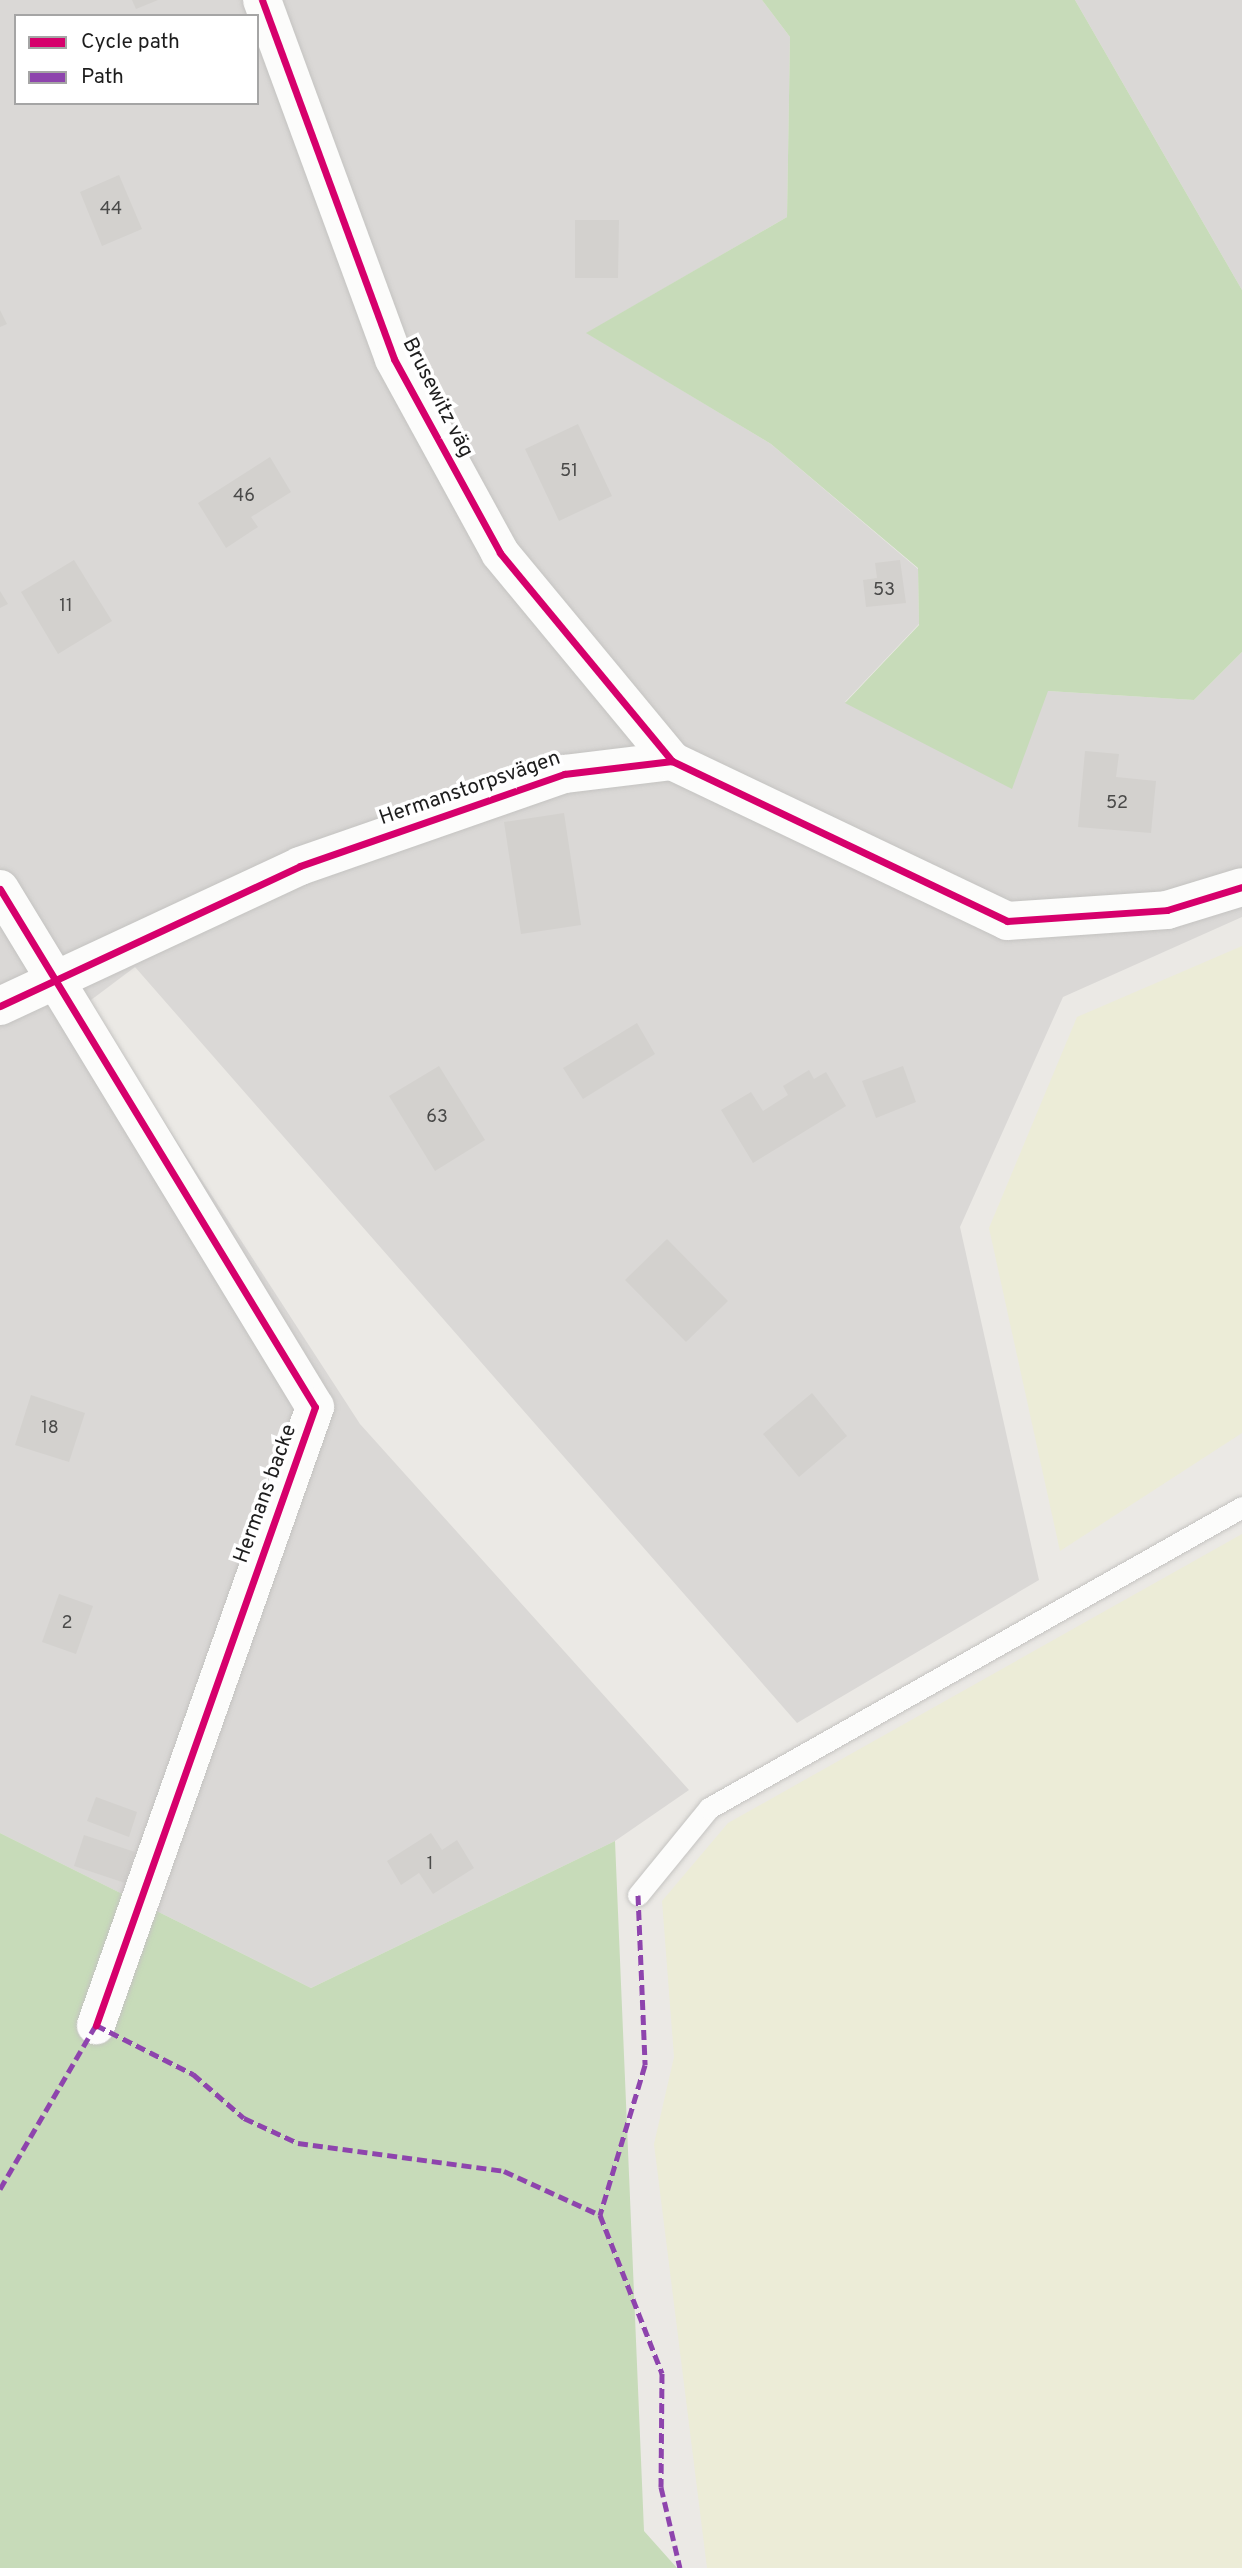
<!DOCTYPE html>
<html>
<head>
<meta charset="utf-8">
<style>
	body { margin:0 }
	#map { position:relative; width:1242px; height:2568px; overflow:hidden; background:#ebe9e5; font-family:Overpass,sans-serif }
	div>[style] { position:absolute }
	.residential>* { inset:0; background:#dad8d6 }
	.farmland>* { inset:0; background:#ececd7 }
	.forest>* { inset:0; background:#c7dbb9 }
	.building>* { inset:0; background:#d3d1ce }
	.roads { filter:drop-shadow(0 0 2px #c4c3c1) drop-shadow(0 0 2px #c4c3c1) }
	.service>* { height:21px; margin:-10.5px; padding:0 10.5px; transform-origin:10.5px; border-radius:10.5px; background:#fcfcfb }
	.minor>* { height:38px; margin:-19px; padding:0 19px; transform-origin:19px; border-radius:19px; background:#fcfcfb }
	.quiet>* { height:5px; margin-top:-2.5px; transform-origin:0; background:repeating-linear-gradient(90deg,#8e44ad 0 10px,transparent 0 15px) }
	.cycleway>* { height:7px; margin:-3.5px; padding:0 3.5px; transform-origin:3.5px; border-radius:3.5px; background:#d6006c }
	span { translate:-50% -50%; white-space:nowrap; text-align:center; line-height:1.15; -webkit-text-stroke:7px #fff; paint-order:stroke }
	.number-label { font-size:18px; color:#4a4a49 }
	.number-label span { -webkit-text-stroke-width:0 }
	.street-label { font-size:21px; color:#1d1d1d }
	.legend { position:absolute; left:14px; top:14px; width:245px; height:91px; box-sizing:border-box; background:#fff; border:2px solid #a5a5a5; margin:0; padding:9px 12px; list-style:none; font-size:21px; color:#1d1d1d }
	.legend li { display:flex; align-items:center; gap:14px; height:35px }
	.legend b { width:35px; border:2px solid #a5a5a5 }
</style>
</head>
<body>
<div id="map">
	<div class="residential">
		<i style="clip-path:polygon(evenodd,0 0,762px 0,790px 37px,787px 217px,587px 333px,771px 444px,918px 569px,919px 624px,845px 702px,1048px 691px,1194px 700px,1242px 652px,1242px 917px,1063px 997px,960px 1227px,1039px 1580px,797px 1723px,135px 967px,87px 1003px,360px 1424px,689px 1790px,615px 1841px,311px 1988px,0 1833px,0 0,16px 16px,257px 16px,257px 103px,16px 103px,16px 16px)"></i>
		<i style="clip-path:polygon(1075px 0,1242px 0,1242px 290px)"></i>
	</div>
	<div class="farmland">
		<i style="clip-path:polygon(1242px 946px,1242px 1433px,1060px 1551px,989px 1228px,1077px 1017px)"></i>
		<i style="clip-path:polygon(1242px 1534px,1242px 2568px,707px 2568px,654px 2144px,674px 2057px,662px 1901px,728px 1823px)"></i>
	</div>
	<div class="forest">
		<i style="clip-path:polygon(762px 0,1075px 0,1242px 290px,1242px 652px,1194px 700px,1048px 691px,1012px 789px,845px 703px,919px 625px,918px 568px,771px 444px,586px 333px,787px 217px,790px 37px)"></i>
		<i style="clip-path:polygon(0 1833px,311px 1988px,615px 1841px,644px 2531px,677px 2568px,0 2568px)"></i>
	</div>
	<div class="building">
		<i style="clip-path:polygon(132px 0,158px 0,136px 9px)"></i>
		<i style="clip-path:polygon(119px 175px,142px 229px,102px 246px,80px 192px)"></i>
		<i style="clip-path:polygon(575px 220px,619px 220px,618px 278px,575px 278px)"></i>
		<i style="clip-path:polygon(0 310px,7px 324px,0 327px)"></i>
		<i style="clip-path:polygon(578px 424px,612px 496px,559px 521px,525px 449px)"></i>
		<i style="clip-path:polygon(270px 457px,291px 492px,251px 517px,258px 527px,226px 548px,198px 503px)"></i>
		<i style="clip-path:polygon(74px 560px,112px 621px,58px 654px,21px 592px)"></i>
		<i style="clip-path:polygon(900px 560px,906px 603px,866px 607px,863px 580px,877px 578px,875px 563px)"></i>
		<i style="clip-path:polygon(0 591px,8px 604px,0 608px)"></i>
		<i style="clip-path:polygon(1085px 751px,1119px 754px,1116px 777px,1156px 781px,1151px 833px,1078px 827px)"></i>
		<i style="clip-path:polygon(564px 813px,581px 925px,521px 934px,504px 822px)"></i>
		<i style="clip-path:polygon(637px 1023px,655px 1054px,583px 1099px,563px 1068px)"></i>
		<i style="clip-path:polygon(439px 1066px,485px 1140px,435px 1171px,389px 1096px)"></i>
		<i style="clip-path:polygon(903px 1066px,916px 1102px,876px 1118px,862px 1081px)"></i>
		<i style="clip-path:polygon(809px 1070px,814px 1079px,826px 1072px,846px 1106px,753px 1163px,721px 1110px,751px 1092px,763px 1111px,788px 1095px,783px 1086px)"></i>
		<i style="clip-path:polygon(667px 1239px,728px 1301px,686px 1342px,625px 1280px)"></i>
		<i style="clip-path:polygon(812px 1393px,847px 1436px,799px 1477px,763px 1434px)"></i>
		<i style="clip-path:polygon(31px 1395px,85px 1413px,69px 1462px,15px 1445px)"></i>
		<i style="clip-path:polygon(59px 1594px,93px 1606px,76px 1654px,42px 1642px)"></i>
		<i style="clip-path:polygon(96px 1797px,137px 1812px,129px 1837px,87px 1821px)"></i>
		<i style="clip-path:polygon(431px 1833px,442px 1850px,457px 1840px,474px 1868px,433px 1894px,419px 1873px,401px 1885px,387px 1861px)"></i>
		<i style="clip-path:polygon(84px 1835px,135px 1852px,125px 1883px,74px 1866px)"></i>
	</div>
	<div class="roads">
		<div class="service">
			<i style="left:638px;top:1895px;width:112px;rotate:-50.8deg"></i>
			<i style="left:709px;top:1808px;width:612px;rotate:-29.45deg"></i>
		</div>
		<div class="minor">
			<i style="left:262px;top:0;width:382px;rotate:69.8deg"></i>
			<i style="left:394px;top:359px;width:221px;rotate:61.3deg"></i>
			<i style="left:500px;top:553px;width:270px;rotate:50.4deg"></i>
			<i style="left:0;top:889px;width:606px;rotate:58.7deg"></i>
			<i style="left:315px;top:1407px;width:656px;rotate:109.51deg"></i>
			<i style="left:0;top:1006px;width:331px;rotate:-25deg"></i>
			<i style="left:300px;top:866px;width:280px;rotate:-19.2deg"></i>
			<i style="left:564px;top:774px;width:109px;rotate:-6.9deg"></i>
			<i style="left:672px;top:761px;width:371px;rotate:25.5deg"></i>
			<i style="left:1007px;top:921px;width:160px;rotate:-3.9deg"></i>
			<i style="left:1167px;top:910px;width:78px;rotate:-17deg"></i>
		</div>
	</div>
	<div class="quiet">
		<i style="left:638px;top:1895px;width:170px;rotate:87.6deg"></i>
		<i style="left:645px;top:2065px;width:157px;rotate:106.7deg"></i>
		<i style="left:600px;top:2215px;width:170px;rotate:68.6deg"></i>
		<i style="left:662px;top:2373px;width:114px;rotate:90.5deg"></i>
		<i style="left:661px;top:2487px;width:83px;rotate:76.8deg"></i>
		<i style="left:0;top:2189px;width:190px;rotate:-59.7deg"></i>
		<i style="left:96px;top:2025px;width:109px;rotate:26.8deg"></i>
		<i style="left:193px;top:2074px;width:67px;rotate:40.8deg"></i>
		<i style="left:244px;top:2118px;width:60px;rotate:24.8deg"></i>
		<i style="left:298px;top:2143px;width:208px;rotate:7.7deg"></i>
		<i style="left:504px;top:2171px;width:106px;rotate:24.6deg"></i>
	</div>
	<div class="cycleway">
		<i style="left:262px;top:0;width:382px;rotate:69.8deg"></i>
		<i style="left:394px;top:359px;width:221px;rotate:61.3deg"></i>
		<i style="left:500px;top:553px;width:270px;rotate:50.4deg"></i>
		<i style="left:0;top:889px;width:606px;rotate:58.7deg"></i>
		<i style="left:315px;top:1407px;width:656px;rotate:109.51deg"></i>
		<i style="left:0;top:1006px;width:331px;rotate:-25deg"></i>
		<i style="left:300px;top:866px;width:280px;rotate:-19.2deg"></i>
		<i style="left:564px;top:774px;width:109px;rotate:-6.9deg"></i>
		<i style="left:672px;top:761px;width:371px;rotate:25.5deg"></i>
		<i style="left:1007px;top:921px;width:160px;rotate:-3.9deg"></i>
		<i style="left:1167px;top:910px;width:78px;rotate:-17deg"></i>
	</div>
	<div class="number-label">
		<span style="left:111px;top:210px">44</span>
		<span style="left:569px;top:472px">51</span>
		<span style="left:244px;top:497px">46</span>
		<span style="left:884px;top:591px">53</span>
		<span style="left:66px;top:607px">11</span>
		<span style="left:1117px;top:804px">52</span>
		<span style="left:437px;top:1118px">63</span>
		<span style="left:50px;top:1429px">18</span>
		<span style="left:67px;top:1624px">2</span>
		<span style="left:430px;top:1865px">1</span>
	</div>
	<div class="street-label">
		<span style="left:437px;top:398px;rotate:63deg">Brusewitz väg</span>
		<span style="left:470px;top:789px;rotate:-19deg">Hermanstorpsvägen</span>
		<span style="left:266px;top:1494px;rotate:-70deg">Hermans backe</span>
	</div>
	<ul class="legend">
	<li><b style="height:9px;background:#d6006c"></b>Cycle path</li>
	<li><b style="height:9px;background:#8e44ad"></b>Path</li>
	</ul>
</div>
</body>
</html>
